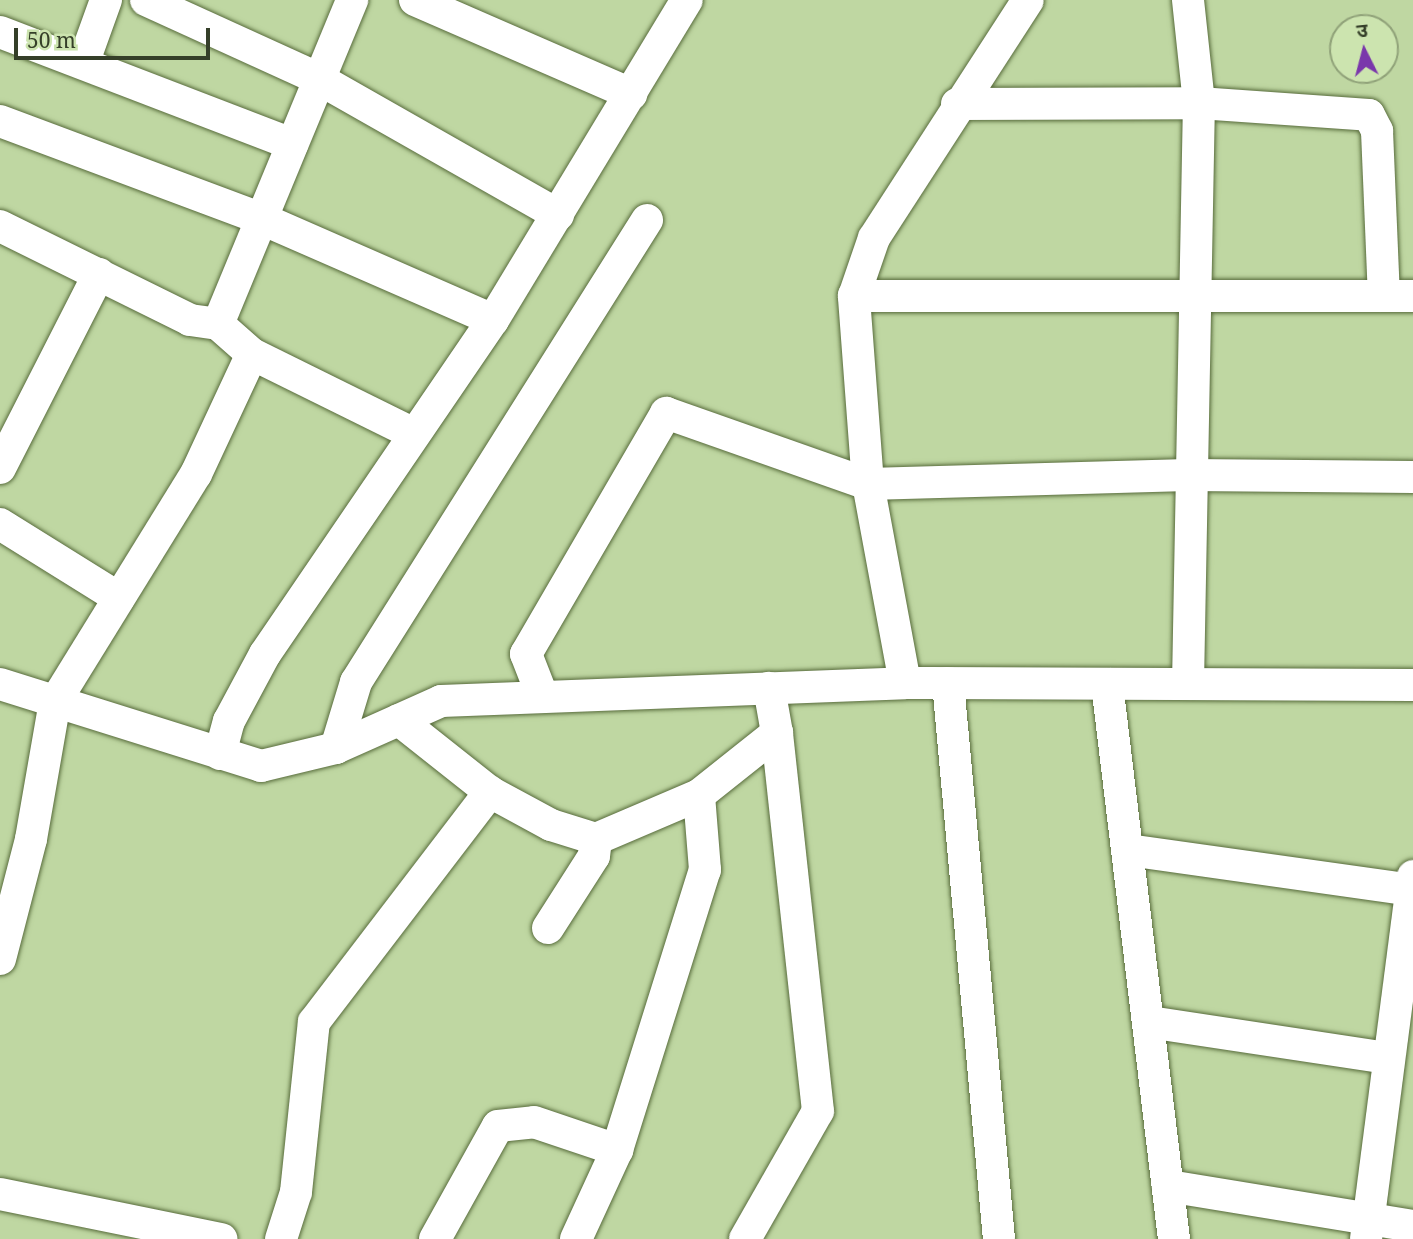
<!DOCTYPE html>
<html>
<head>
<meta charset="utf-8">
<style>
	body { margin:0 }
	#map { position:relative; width:1413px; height:1239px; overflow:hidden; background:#bfd7a2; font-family:"Noto Serif","Noto Sans Devanagari",serif }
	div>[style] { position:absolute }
	.roads { filter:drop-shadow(0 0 2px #586c3c) drop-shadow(0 0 2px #586c3c) }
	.minor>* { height:32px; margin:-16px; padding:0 16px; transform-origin:16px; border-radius:16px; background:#fff }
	span { translate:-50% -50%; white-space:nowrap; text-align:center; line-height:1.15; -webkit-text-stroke:5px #cce4af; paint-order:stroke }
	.north { position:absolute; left:1329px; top:14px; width:70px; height:70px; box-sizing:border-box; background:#cce4af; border:2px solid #90a279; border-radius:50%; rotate:354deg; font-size:19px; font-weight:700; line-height:28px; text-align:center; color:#353f29 }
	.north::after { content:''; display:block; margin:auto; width:24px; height:32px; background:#7a37ab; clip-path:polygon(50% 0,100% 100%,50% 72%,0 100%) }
	.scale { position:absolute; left:14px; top:28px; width:196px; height:32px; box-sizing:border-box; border:4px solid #353f29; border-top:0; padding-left:9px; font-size:21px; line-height:24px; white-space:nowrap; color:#353f29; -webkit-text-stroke:5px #cce4af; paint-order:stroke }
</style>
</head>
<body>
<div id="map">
	<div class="roads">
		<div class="minor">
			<i style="left:146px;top:0;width:190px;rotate:24.5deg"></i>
			<i style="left:319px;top:79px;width:275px;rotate:29.6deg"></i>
			<i style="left:415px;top:0;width:236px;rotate:23.5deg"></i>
			<i style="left:0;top:32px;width:313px;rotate:21deg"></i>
			<i style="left:84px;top:61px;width:65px;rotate:-70.2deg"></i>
			<i style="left:957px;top:104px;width:242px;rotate:-0.2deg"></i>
			<i style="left:1199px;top:103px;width:170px;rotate:4deg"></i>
			<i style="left:1369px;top:115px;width:18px;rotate:63deg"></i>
			<i style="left:1377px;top:131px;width:165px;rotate:87.6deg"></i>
			<i style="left:0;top:121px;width:280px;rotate:20.5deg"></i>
			<i style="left:262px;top:219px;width:252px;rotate:23.6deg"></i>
			<i style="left:0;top:226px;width:212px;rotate:26.3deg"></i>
			<i style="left:190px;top:320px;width:28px;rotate:8deg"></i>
			<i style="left:854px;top:296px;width:61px;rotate:-71deg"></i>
			<i style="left:874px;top:238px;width:283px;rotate:-57.1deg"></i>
			<i style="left:252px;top:354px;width:178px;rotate:26.3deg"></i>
			<i style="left:0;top:468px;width:218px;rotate:-63deg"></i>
			<i style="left:0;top:524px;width:140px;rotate:31.9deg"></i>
			<i style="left:905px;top:683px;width:202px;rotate:-100.5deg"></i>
			<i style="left:868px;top:484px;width:189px;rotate:-94.3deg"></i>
			<i style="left:854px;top:296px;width:559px"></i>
			<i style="left:948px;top:683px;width:558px;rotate:84.76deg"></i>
			<i style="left:0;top:684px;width:274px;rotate:17.4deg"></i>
			<i style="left:261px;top:766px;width:77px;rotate:-13.5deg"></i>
			<i style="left:336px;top:748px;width:115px;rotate:-24.1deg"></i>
			<i style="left:441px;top:701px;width:464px;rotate:-2.2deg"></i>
			<i style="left:905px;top:683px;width:508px;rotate:0.23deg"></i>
			<i style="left:1107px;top:684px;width:559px;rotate:83.12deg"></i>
			<i style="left:1188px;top:684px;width:581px;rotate:-88.92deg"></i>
			<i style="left:1199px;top:103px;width:104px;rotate:-96.1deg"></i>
			<i style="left:542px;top:695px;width:44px;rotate:-111.3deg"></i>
			<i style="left:526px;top:654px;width:279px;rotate:-59.8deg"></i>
			<i style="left:666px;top:413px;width:214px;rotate:19.4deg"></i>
			<i style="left:868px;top:484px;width:320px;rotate:-1.6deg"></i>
			<i style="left:1188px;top:475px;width:225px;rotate:0.5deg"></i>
			<i style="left:399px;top:720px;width:116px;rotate:38.4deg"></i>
			<i style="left:490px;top:792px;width:69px;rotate:28.4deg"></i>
			<i style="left:551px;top:825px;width:47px;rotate:17.3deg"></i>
			<i style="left:596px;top:839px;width:112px;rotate:-23.1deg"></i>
			<i style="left:336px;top:748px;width:69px;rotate:-73.1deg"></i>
			<i style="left:356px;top:682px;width:546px;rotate:-57.79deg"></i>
			<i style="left:220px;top:754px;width:34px;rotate:-75deg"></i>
			<i style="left:229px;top:721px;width:76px;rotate:-61.8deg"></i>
			<i style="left:265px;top:654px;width:404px;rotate:-55.7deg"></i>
			<i style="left:493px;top:320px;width:374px;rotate:-58.8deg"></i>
			<i style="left:1128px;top:850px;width:288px;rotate:8deg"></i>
			<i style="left:548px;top:928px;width:85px;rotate:-57.4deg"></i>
			<i style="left:594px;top:856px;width:17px;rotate:-83deg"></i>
			<i style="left:0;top:959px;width:124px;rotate:-75.5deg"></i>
			<i style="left:31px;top:839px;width:139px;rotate:-80.1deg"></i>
			<i style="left:55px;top:702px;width:268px;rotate:-58.3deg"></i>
			<i style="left:196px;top:474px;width:132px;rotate:-65deg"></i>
			<i style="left:252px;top:354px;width:45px;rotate:-138.6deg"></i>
			<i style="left:218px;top:324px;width:351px;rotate:-67.5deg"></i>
			<i style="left:1149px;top:1022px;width:240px;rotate:8.6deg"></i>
			<i style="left:1168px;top:1186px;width:248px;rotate:9.3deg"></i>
			<i style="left:0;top:1194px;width:226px;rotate:11.5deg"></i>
			<i style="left:281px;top:1239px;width:49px;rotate:-72.3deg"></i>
			<i style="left:296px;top:1192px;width:171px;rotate:-84deg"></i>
			<i style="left:314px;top:1022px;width:290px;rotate:-52.6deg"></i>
			<i style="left:435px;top:1239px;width:129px;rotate:-60.9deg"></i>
			<i style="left:498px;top:1126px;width:36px;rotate:-6deg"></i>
			<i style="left:534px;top:1122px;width:88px;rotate:18.6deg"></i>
			<i style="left:576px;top:1239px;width:98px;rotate:-65.3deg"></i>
			<i style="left:617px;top:1150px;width:294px;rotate:-72.6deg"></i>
			<i style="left:705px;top:870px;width:75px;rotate:-94.6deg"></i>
			<i style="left:699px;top:795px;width:100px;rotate:-38.5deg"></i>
			<i style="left:777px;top:733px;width:46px;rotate:-100.1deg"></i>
			<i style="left:745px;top:1239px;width:147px;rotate:-60.3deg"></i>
			<i style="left:818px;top:1111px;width:380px;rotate:-96.2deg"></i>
			<i style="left:1366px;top:1239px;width:366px;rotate:-82.6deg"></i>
		</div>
	</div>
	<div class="north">उ</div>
	<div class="scale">50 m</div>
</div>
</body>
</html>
